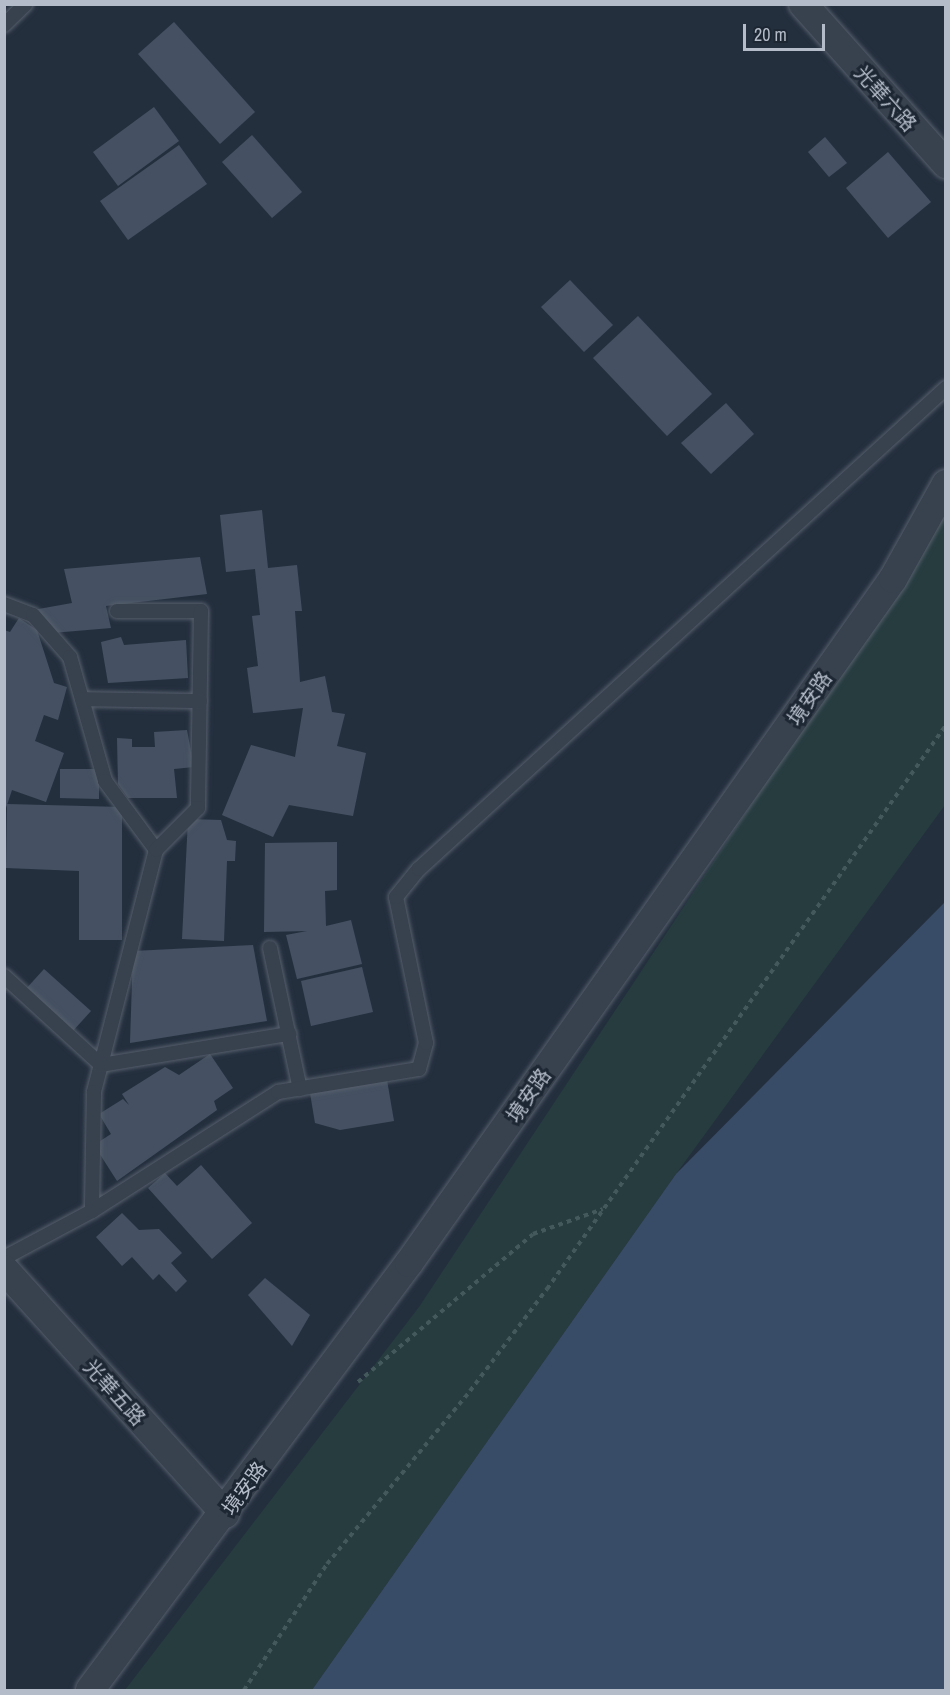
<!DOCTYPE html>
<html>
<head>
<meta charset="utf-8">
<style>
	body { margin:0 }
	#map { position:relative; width:950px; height:1695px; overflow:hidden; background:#242f3e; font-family:"Archivo Narrow","Noto Sans TC",sans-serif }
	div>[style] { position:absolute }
	.green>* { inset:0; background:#263c3f }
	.water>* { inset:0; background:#394c67 }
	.building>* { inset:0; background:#455162 }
	.path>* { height:4px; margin-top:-2px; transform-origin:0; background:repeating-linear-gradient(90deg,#44595c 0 4.5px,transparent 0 9px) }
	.roads { filter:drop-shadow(0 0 2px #565f6c) drop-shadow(0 0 2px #565f6c) }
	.lane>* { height:14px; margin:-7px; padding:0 7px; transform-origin:7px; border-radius:7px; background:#38414e }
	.street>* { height:28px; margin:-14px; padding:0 14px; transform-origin:14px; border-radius:14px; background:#38414e }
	span { translate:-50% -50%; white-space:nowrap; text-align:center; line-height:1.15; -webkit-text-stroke:6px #1d2633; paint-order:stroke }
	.street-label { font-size:20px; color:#b4bcc9 }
	.frame { position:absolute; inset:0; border:6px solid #b4bcc9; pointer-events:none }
	.scale { position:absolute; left:743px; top:24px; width:82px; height:27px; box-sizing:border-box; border:3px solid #b4bcc9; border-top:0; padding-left:8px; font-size:18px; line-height:21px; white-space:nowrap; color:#b4bcc9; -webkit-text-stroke:4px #1d2633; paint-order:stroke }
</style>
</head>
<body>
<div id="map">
	<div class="green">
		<i style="clip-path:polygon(945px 512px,945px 805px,676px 1174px,312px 1690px,125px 1690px,419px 1307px)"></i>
	</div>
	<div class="water">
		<i style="clip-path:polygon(945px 902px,945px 1690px,312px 1690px,676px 1174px)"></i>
	</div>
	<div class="building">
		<i style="clip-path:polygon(174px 22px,255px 112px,220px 144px,138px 54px)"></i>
		<i style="clip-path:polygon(154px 107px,179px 141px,118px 186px,93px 152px)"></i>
		<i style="clip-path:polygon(252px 135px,302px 192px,272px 218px,222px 162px)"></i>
		<i style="clip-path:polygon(825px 137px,847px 163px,829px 177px,808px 152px)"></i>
		<i style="clip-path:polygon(179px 145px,207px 184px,128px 240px,100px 201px)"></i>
		<i style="clip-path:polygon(888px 152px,931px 202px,888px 238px,846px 188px)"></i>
		<i style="clip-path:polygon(570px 280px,613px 325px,584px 352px,541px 307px)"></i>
		<i style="clip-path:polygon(638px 316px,712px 394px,667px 436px,593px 358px)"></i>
		<i style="clip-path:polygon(726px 403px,754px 434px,711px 474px,681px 443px)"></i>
		<i style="clip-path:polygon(262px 510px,268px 568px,297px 565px,302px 611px,295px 611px,300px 682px,325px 676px,332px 712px,345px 714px,337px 746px,366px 753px,353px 816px,289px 805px,273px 837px,222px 815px,251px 745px,295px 757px,303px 708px,253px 713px,247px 668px,258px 666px,252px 616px,260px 615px,255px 569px,226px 572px,220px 515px)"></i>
		<i style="clip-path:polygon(200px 557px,207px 594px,106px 606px,111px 628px,52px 633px,33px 610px,72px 603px,64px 569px)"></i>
		<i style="clip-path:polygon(19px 618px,37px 630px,54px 683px,67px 687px,58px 720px,44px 715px,35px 741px,64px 753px,46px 802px,12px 790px,5px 811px,4px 630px,10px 632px)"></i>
		<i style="clip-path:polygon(121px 637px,124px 645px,186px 640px,188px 678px,108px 683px,101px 642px)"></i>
		<i style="clip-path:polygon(187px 730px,194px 767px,174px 769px,177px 798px,128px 798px,118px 784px,117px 738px,132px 739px,132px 747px,155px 747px,154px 732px)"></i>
		<i style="clip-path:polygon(60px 769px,99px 769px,99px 799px,60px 798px)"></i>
		<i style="clip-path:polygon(7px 804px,122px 807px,122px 940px,79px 940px,79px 871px,6px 868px)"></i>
		<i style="clip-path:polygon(188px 819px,221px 820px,227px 840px,236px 841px,235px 861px,227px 861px,224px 941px,182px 939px)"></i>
		<i style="clip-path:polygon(337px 842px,337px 890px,325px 891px,326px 926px,351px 920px,362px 964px,297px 979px,286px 935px,307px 931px,264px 932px,265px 843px)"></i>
		<i style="clip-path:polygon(253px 945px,267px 1021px,130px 1043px,133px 951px)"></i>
		<i style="clip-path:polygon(362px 967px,373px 1012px,311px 1026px,301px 981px)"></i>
		<i style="clip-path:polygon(44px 969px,91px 1011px,72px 1032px,25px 990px)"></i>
		<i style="clip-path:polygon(210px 1054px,233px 1088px,214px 1101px,217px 1110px,117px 1181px,94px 1145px,111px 1134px,99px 1114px,123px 1099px,129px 1105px,122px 1094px,165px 1067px,179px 1075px)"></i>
		<i style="clip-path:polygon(387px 1080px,394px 1121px,340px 1130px,315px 1123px,310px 1093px)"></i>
		<i style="clip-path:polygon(201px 1165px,252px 1223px,212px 1259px,148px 1188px,165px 1173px,177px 1186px)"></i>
		<i style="clip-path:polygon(122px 1213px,139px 1230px,159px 1229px,182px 1253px,171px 1263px,187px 1281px,176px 1292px,159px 1274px,153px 1280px,132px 1257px,122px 1266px,96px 1237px)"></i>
		<i style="clip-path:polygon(265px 1278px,310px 1315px,292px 1346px,248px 1295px)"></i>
	</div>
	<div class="path">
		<i style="left:358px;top:1382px;width:229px;rotate:-40.2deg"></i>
		<i style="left:533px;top:1234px;width:74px;rotate:-19.7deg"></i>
		<i style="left:244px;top:1690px;width:151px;rotate:-56.6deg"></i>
		<i style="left:327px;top:1564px;width:224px;rotate:-50.4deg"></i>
		<i style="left:470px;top:1391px;width:128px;rotate:-53deg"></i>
		<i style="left:547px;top:1289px;width:691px;rotate:-54.72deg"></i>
	</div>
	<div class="roads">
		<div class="lane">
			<i style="left:4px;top:25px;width:30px;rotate:-44deg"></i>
			<i style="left:4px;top:604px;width:31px;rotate:21deg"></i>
			<i style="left:33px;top:615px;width:56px;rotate:48.6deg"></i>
			<i style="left:70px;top:657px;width:129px;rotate:74.2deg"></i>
			<i style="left:105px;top:781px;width:86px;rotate:53.5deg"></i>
			<i style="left:156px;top:850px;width:250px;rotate:104.4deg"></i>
			<i style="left:94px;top:1092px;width:119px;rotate:91deg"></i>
			<i style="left:117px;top:611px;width:84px"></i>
			<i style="left:201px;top:611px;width:197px;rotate:90.9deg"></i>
			<i style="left:198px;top:808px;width:59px;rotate:135deg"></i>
			<i style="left:82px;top:699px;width:118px;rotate:1deg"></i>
			<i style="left:270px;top:948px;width:144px;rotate:78deg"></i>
			<i style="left:4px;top:976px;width:132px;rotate:42.5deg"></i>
			<i style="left:101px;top:1065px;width:191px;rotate:-9.4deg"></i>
			<i style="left:4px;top:1258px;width:100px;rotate:-28.1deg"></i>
			<i style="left:92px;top:1211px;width:221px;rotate:-32.6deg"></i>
			<i style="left:278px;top:1092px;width:143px;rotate:-9.3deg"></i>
			<i style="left:419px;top:1069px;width:27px;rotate:-75deg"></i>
			<i style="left:426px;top:1043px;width:149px;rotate:-101.6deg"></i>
			<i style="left:396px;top:897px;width:36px;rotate:-51deg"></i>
			<i style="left:419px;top:869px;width:714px;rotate:-42.39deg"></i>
		</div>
		<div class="street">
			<i style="left:803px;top:4px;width:215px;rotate:48.2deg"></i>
			<i style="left:4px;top:1269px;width:330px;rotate:47.9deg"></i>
			<i style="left:90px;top:1690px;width:533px;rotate:-53.24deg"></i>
			<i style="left:409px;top:1263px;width:838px;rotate:-54.72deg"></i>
			<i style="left:893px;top:579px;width:109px;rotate:-60.8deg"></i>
		</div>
	</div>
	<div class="street-label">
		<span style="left:886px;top:98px;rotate:48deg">光華六路</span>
		<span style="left:809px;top:698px;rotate:-55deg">境安路</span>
		<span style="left:528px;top:1095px;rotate:-55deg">境安路</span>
		<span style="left:115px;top:1392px;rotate:48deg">光華五路</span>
		<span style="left:244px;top:1488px;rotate:-54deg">境安路</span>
	</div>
	<div class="frame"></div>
	<div class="scale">20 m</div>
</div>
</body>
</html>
